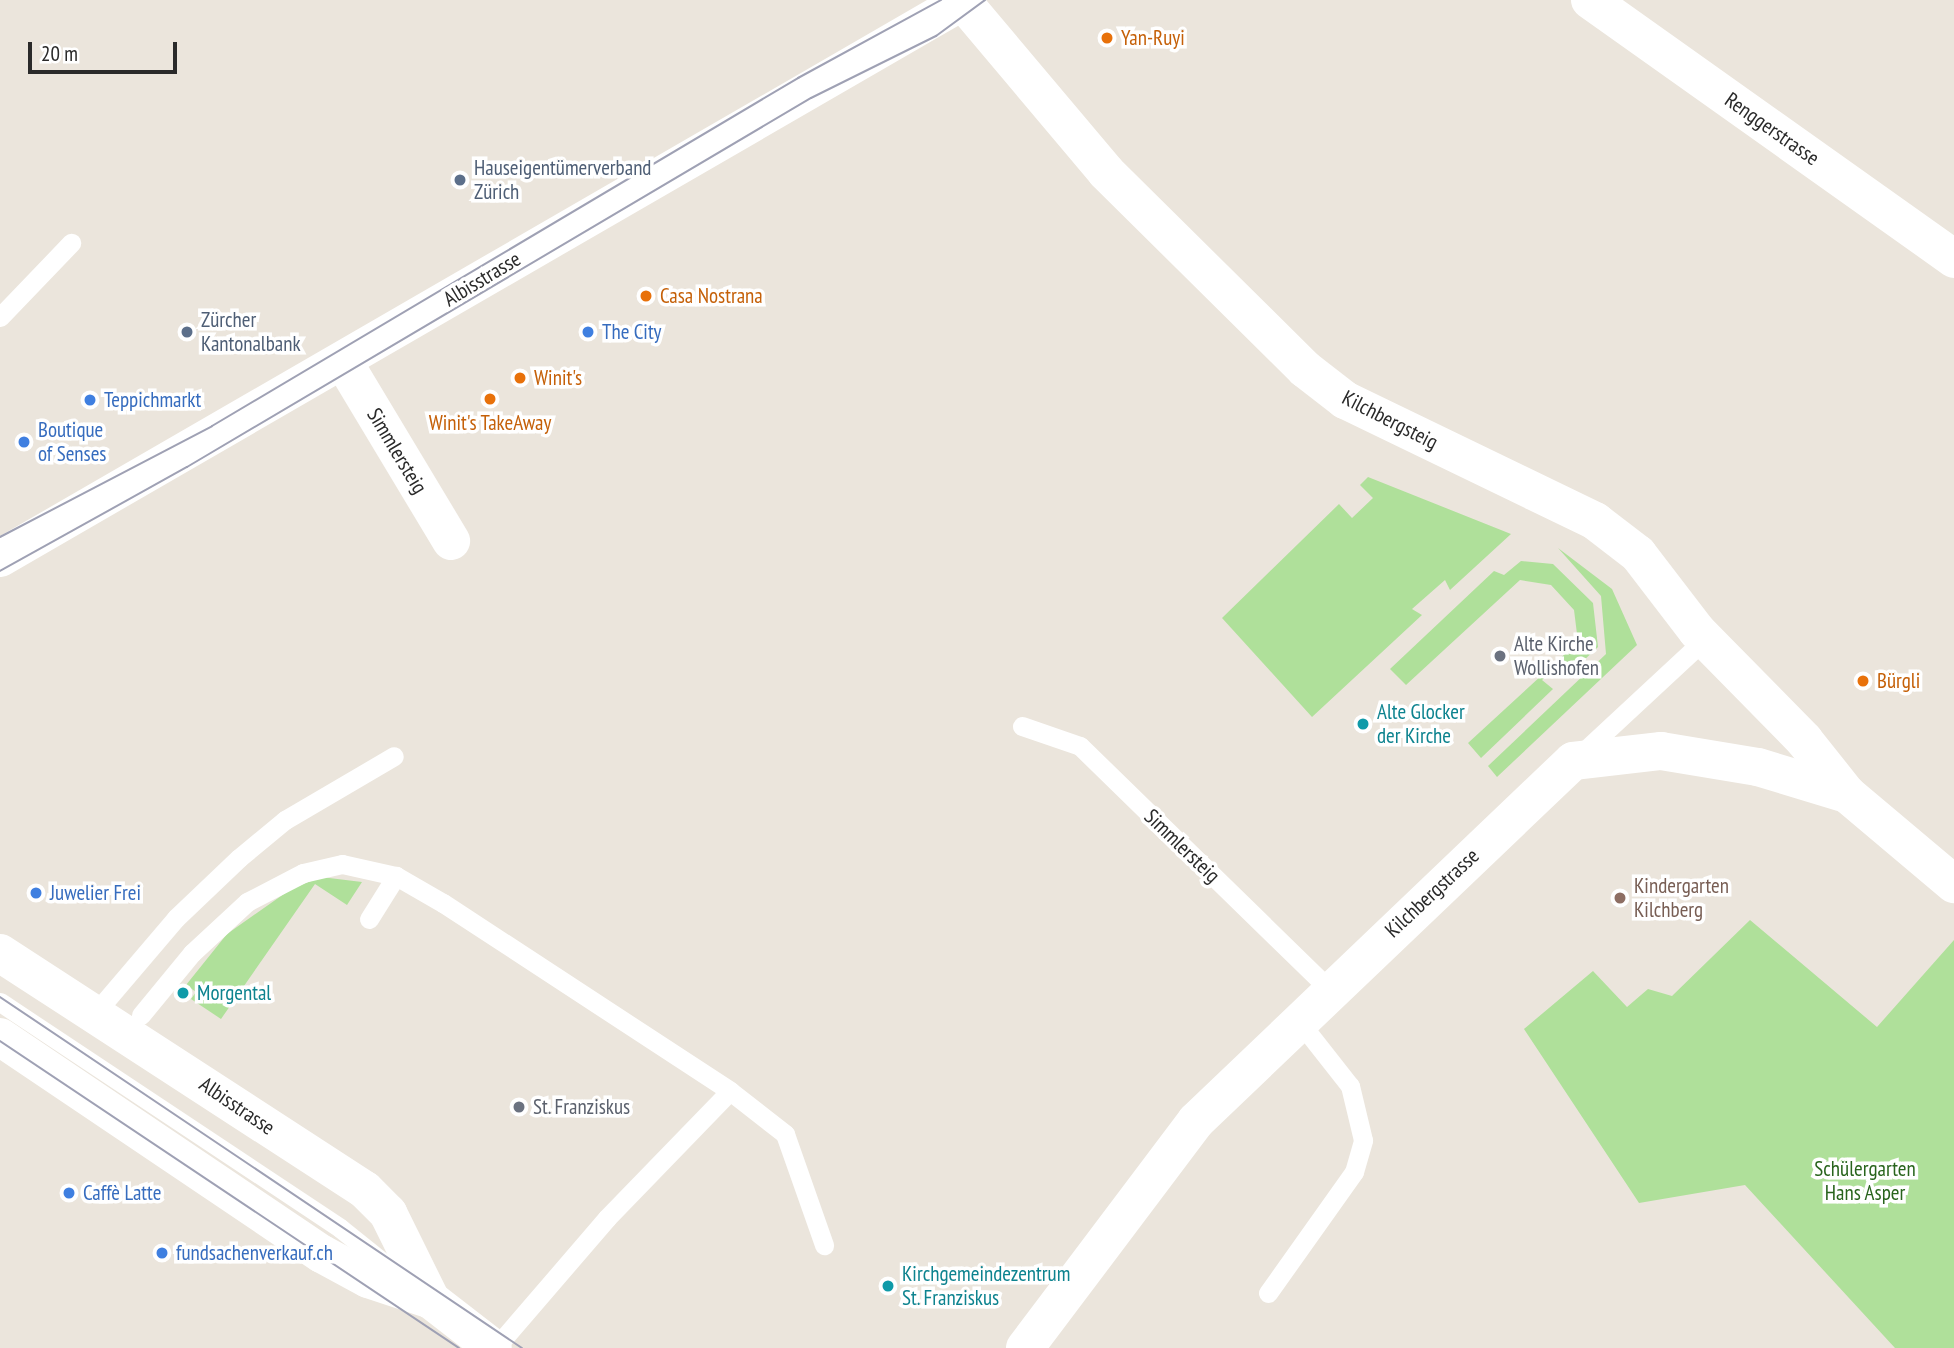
<!DOCTYPE html>
<html>
<head>
<meta charset="utf-8">
<style>
	body { margin:0 }
	#map { position:relative; width:1954px; height:1348px; overflow:hidden; background:#ebe5dc; font-family:"PT Sans Narrow",sans-serif }
	div>[style] { position:absolute }
	.green>* { inset:0; background:#afe09a }
	.service>* { height:19px; margin:-9.5px; padding:0 9.5px; transform-origin:9.5px; border-radius:9.5px; background:#fff }
	.minor>* { height:38px; margin:-19px; padding:0 19px; transform-origin:19px; border-radius:19px; background:#fff }
	.secondary>* { height:38px; margin:-19px; padding:0 19px; transform-origin:19px; border-radius:19px; background:#fff }
	.tram>* { height:2px; margin:-1px; padding:0 1px; transform-origin:1px; border-radius:1px; background:#9fa1b4 }
	.dots>* { width:19px; height:19px; translate:-50% -50%; box-sizing:border-box; border:4px solid #fff; border-radius:50% }
	span { translate:-50% -50%; white-space:nowrap; text-align:center; line-height:1.15; -webkit-text-stroke:7px #fff; paint-order:stroke }
	.food-label { font-size:21px; color:#c56008 }
	.left { translate:0 -50%; text-align:left }
	.street-label { font-size:21px; color:#2a2a2a }
	.service-label { font-size:21px; color:#4e5e75 }
	.shop-label { font-size:21px; color:#366cbe }
	.worship-label { font-size:21px; color:#5b616d }
	.culture-label { font-size:21px; color:#0d838f }
	.education-label { font-size:21px; color:#785e54 }
	.park-label { font-size:21px; color:#28641c }
	.scale { position:absolute; left:28px; top:42px; width:149px; height:32px; box-sizing:border-box; border:4px solid #2a2a2a; border-top:0; padding-left:9px; font-size:21px; line-height:24px; white-space:nowrap; color:#2a2a2a; -webkit-text-stroke:5px #fff; paint-order:stroke }
</style>
</head>
<body>
<div id="map">
	<div class="green">
		<i style="clip-path:polygon(1368px 477px,1511px 534px,1450px 590px,1445px 580px,1412px 609px,1422px 615px,1312px 717px,1222px 618px,1339px 504px,1352px 518px,1373px 498px,1360px 485px)"></i>
		<i style="clip-path:polygon(1558px 548px,1612px 589px,1637px 645px,1497px 777px,1488px 766px,1606px 654px,1601px 596px)"></i>
		<i style="clip-path:polygon(1521px 561px,1553px 564px,1593px 603px,1598px 647px,1565px 678px,1558px 665px,1542px 680px,1553px 689px,1481px 758px,1468px 743px,1578px 642px,1574px 610px,1551px 585px,1520px 580px,1406px 685px,1390px 669px,1494px 571px,1504px 575px)"></i>
		<i style="clip-path:polygon(321px 877px,362px 882px,347px 905px,315px 884px,221px 1019px,191px 999px,196px 992px,186px 985px,227px 934px,291px 889px)"></i>
		<i style="clip-path:polygon(1750px 920px,1877px 1027px,1954px 940px,1954px 1348px,1895px 1348px,1745px 1185px,1639px 1203px,1524px 1029px,1593px 971px,1627px 1007px,1648px 989px,1672px 996px)"></i>
	</div>
	<div class="service">
		<i style="left:0;top:317px;width:103px;rotate:-46.2deg"></i>
		<i style="left:1022px;top:726px;width:61px;rotate:19deg"></i>
		<i style="left:1080px;top:746px;width:348px;rotate:44.3deg"></i>
		<i style="left:1579px;top:756px;width:172px;rotate:-42.9deg"></i>
		<i style="left:369px;top:919px;width:51px;rotate:-57.9deg"></i>
		<i style="left:0;top:1002px;width:408px;rotate:33.6deg"></i>
		<i style="left:340px;top:1228px;width:83px;rotate:38.7deg"></i>
		<i style="left:96px;top:1012px;width:123px;rotate:-49.6deg"></i>
		<i style="left:176px;top:918px;width:87px;rotate:-43.6deg"></i>
		<i style="left:239px;top:858px;width:60px;rotate:-39.6deg"></i>
		<i style="left:285px;top:820px;width:126px;rotate:-30.4deg"></i>
		<i style="left:141px;top:1015px;width:80px;rotate:-50.6deg"></i>
		<i style="left:192px;top:953px;width:75px;rotate:-42.8deg"></i>
		<i style="left:247px;top:902px;width:63px;rotate:-27.4deg"></i>
		<i style="left:303px;top:873px;width:40px;rotate:-13deg"></i>
		<i style="left:342px;top:864px;width:55px;rotate:12.5deg"></i>
		<i style="left:396px;top:876px;width:54px;rotate:29.9deg"></i>
		<i style="left:443px;top:903px;width:343px;rotate:33.2deg"></i>
		<i style="left:730px;top:1091px;width:177px;rotate:134.1deg"></i>
		<i style="left:607px;top:1218px;width:172px;rotate:130.7deg"></i>
		<i style="left:730px;top:1091px;width:70px;rotate:38deg"></i>
		<i style="left:785px;top:1134px;width:118px;rotate:70.6deg"></i>
		<i style="left:1268px;top:1293px;width:148px;rotate:-54.6deg"></i>
		<i style="left:1354px;top:1172px;width:33px;rotate:-74deg"></i>
		<i style="left:1363px;top:1140px;width:56px;rotate:-103.5deg"></i>
		<i style="left:1350px;top:1086px;width:84px;rotate:-128.2deg"></i>
	</div>
	<div class="minor">
		<i style="left:1590px;top:0;width:447px;rotate:35.4deg"></i>
		<i style="left:963px;top:2px;width:222px;rotate:49.9deg"></i>
		<i style="left:1106px;top:172px;width:280px;rotate:44.7deg"></i>
		<i style="left:1305px;top:369px;width:51px;rotate:37.8deg"></i>
		<i style="left:1345px;top:400px;width:278px;rotate:25.8deg"></i>
		<i style="left:1595px;top:521px;width:54px;rotate:37.5deg"></i>
		<i style="left:1638px;top:554px;width:97px;rotate:52.5deg"></i>
		<i style="left:1697px;top:631px;width:153px;rotate:45.5deg"></i>
		<i style="left:1804px;top:740px;width:69px;rotate:51.5deg"></i>
		<i style="left:343px;top:361px;width:210px;rotate:59deg"></i>
		<i style="left:1025px;top:1348px;width:284px;rotate:-53deg"></i>
		<i style="left:1196px;top:1121px;width:521px;rotate:-43.68deg"></i>
		<i style="left:1573px;top:761px;width:89px;rotate:-6.5deg"></i>
		<i style="left:1661px;top:751px;width:98px;rotate:9.4deg"></i>
		<i style="left:1758px;top:767px;width:93px;rotate:16.9deg"></i>
		<i style="left:1847px;top:794px;width:140px;rotate:40.1deg"></i>
	</div>
	<div class="secondary">
		<i style="left:0;top:558px;width:1115px;rotate:-30.04deg"></i>
		<i style="left:0;top:953px;width:435px;rotate:33deg"></i>
		<i style="left:365px;top:1190px;width:33px;rotate:45deg"></i>
		<i style="left:388px;top:1213px;width:97px;rotate:63.7deg"></i>
		<i style="left:0;top:1037px;width:388px;rotate:34deg"></i>
		<i style="left:322px;top:1254px;width:52px;rotate:28.5deg"></i>
		<i style="left:368px;top:1279px;width:66px;rotate:18.4deg"></i>
		<i style="left:431px;top:1300px;width:78px;rotate:37.7deg"></i>
	</div>
	<div class="tram">
		<i style="left:0;top:537px;width:239px;rotate:-27.6deg"></i>
		<i style="left:212px;top:426px;width:682px;rotate:-30.7deg"></i>
		<i style="left:798px;top:78px;width:163px;rotate:-28.6deg"></i>
		<i style="left:0;top:571px;width:214px;rotate:-29.1deg"></i>
		<i style="left:187px;top:467px;width:725px;rotate:-30.6deg"></i>
		<i style="left:811px;top:98px;width:140px;rotate:-26.4deg"></i>
		<i style="left:936px;top:36px;width:61px;rotate:-36.3deg"></i>
		<i style="left:0;top:997px;width:629px;rotate:33.92deg"></i>
		<i style="left:0;top:1041px;width:552px;rotate:33.78deg"></i>
	</div>
	<div class="dots">
		<i style="left:1107px;top:38px;background:#e8710a"></i>
		<i style="left:460px;top:180px;background:#5c6f8a"></i>
		<i style="left:646px;top:296px;background:#e8710a"></i>
		<i style="left:187px;top:332px;background:#5c6f8a"></i>
		<i style="left:588px;top:332px;background:#3f7fe0"></i>
		<i style="left:520px;top:378px;background:#e8710a"></i>
		<i style="left:490px;top:399px;background:#e8710a"></i>
		<i style="left:90px;top:400px;background:#3f7fe0"></i>
		<i style="left:24px;top:442px;background:#3f7fe0"></i>
		<i style="left:1500px;top:656px;background:#6b7280"></i>
		<i style="left:1863px;top:681px;background:#e8710a"></i>
		<i style="left:1363px;top:724px;background:#0f9aa8"></i>
		<i style="left:36px;top:893px;background:#3f7fe0"></i>
		<i style="left:1620px;top:898px;background:#8d6e63"></i>
		<i style="left:183px;top:993px;background:#0f9aa8"></i>
		<i style="left:519px;top:1107px;background:#6b7280"></i>
		<i style="left:69px;top:1193px;background:#3f7fe0"></i>
		<i style="left:162px;top:1253px;background:#3f7fe0"></i>
		<i style="left:888px;top:1286px;background:#0f9aa8"></i>
	</div>
	<div class="food-label">
		<span class="left" style="left:1121px;top:38px">Yan-Ruyi</span>
		<span class="left" style="left:660px;top:296px">Casa Nostrana</span>
		<span class="left" style="left:534px;top:378px">Winit's</span>
		<span style="left:490px;top:423px">Winit's TakeAway</span>
		<span class="left" style="left:1877px;top:681px">Bürgli</span>
	</div>
	<div class="street-label">
		<span style="left:1772px;top:129px;rotate:35deg">Renggerstrasse</span>
		<span style="left:482px;top:279px;rotate:-31deg">Albisstrasse</span>
		<span style="left:1390px;top:420px;rotate:27deg">Kilchbergsteig</span>
		<span style="left:397px;top:451px;rotate:59deg">Simmlersteig</span>
		<span style="left:1182px;top:846px;rotate:44deg">Simmlersteig</span>
		<span style="left:1432px;top:893px;rotate:-43deg">Kilchbergstrasse</span>
		<span style="left:237px;top:1106px;rotate:34deg">Albisstrasse</span>
	</div>
	<div class="service-label">
		<span class="left" style="left:474px;top:180px">Hauseigentümerverband<br>Zürich</span>
		<span class="left" style="left:201px;top:332px">Zürcher<br>Kantonalbank</span>
	</div>
	<div class="shop-label">
		<span class="left" style="left:602px;top:332px">The City</span>
		<span class="left" style="left:104px;top:400px">Teppichmarkt</span>
		<span class="left" style="left:38px;top:442px">Boutique<br>of Senses</span>
		<span class="left" style="left:50px;top:893px">Juwelier Frei</span>
		<span class="left" style="left:83px;top:1193px">Caffè Latte</span>
		<span class="left" style="left:176px;top:1253px">fundsachenverkauf.ch</span>
	</div>
	<div class="worship-label">
		<span class="left" style="left:1514px;top:656px">Alte Kirche<br>Wollishofen</span>
		<span class="left" style="left:533px;top:1107px">St. Franziskus</span>
	</div>
	<div class="culture-label">
		<span class="left" style="left:1377px;top:724px">Alte Glocker<br>der Kirche</span>
		<span class="left" style="left:197px;top:993px">Morgental</span>
		<span class="left" style="left:902px;top:1286px">Kirchgemeindezentrum<br>St. Franziskus</span>
	</div>
	<div class="education-label">
		<span class="left" style="left:1634px;top:898px">Kindergarten<br>Kilchberg</span>
	</div>
	<div class="park-label">
		<span style="left:1865px;top:1181px">Schülergarten<br>Hans Asper</span>
	</div>
	<div class="scale">20 m</div>
</div>
</body>
</html>
